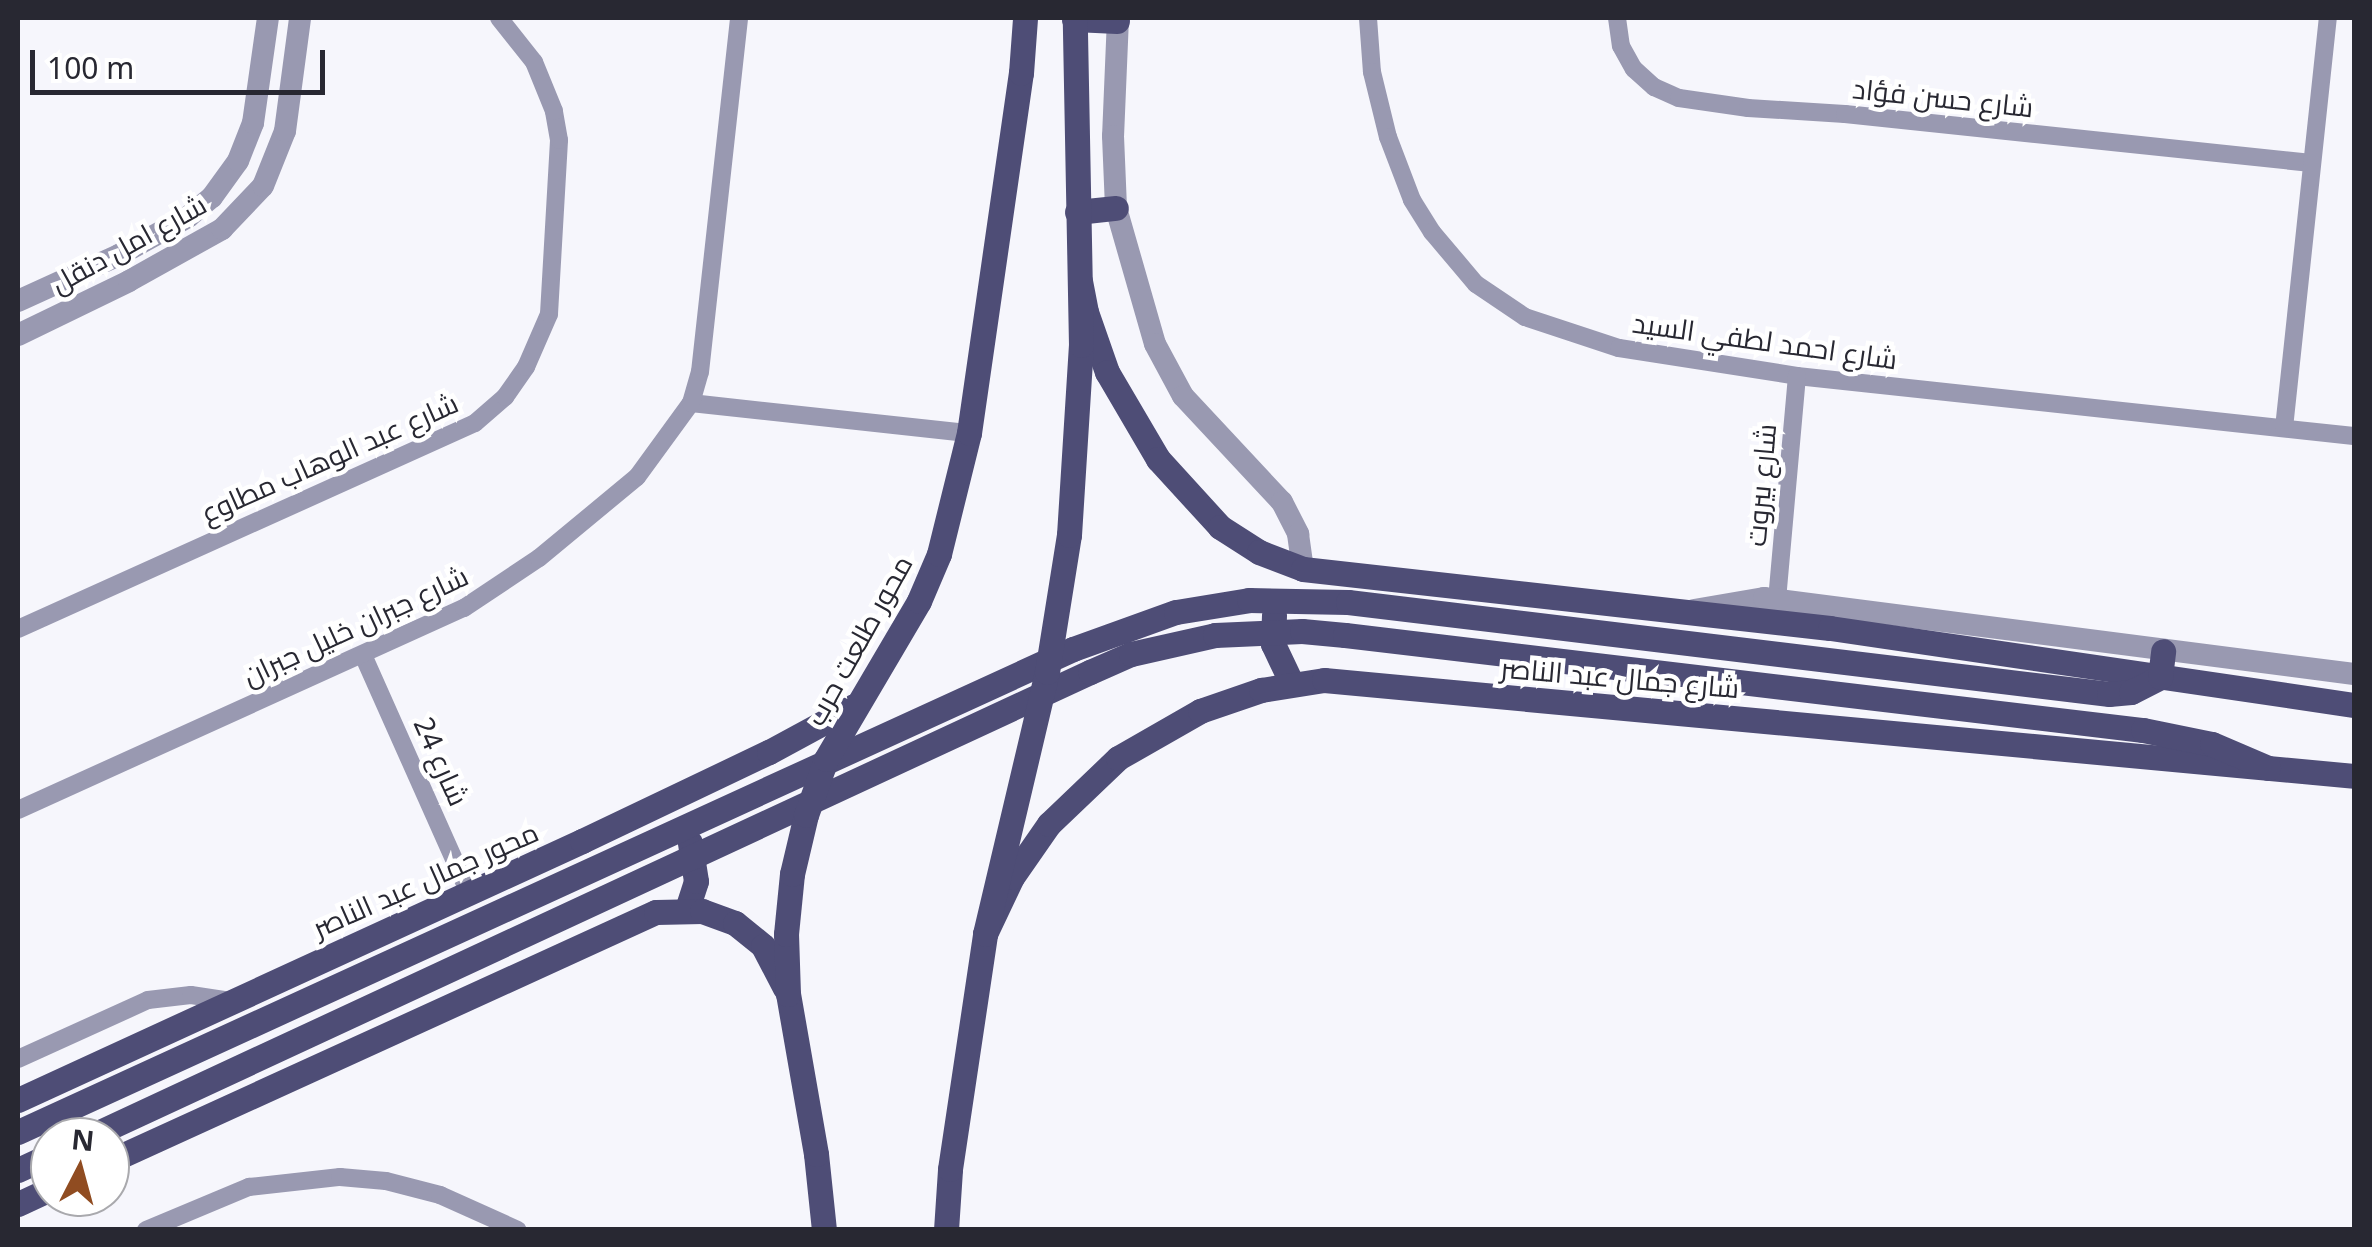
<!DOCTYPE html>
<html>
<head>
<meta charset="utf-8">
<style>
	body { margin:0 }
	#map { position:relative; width:2372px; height:1247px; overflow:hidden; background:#f6f6fc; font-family:"Noto Sans",Cairo,sans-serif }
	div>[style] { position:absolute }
	.minor>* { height:18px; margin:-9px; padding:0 9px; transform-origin:9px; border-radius:9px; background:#9999b1 }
	.tertiary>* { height:22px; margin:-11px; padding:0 11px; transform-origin:11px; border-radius:11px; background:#9999b1 }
	.primary>* { height:25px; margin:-12.5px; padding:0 12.5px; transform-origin:12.5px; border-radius:12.5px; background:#4e4d76 }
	span { translate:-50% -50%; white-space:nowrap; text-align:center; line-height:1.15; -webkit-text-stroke:9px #fff; paint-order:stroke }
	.street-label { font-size:28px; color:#282832 }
	.frame { position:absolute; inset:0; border:20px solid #282832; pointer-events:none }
	.north { position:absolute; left:30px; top:1117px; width:100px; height:100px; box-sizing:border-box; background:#fff; border:2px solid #a9a9ad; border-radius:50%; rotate:6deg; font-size:28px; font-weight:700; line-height:40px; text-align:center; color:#282832 }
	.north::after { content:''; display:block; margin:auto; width:35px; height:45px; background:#904c21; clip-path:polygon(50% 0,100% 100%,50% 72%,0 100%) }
	.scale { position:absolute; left:30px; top:50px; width:295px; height:45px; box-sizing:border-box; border:5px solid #282832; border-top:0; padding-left:12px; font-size:30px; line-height:35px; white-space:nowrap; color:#282832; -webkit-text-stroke:8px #fff; paint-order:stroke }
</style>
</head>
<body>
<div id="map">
	<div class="minor">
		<i style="left:1368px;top:18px;width:54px;rotate:85.8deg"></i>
		<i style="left:1372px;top:72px;width:67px;rotate:76.2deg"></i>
		<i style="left:1388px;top:137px;width:67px;rotate:69.1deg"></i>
		<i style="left:1412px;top:200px;width:38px;rotate:58deg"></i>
		<i style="left:1432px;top:232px;width:68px;rotate:49.8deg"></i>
		<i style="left:1476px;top:284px;width:59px;rotate:34deg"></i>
		<i style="left:1525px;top:317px;width:99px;rotate:18.3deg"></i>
		<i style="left:1619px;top:348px;width:180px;rotate:8.9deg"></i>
		<i style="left:1797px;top:376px;width:560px;rotate:6.15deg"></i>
		<i style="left:1617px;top:18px;width:28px;rotate:82deg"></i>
		<i style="left:1621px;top:46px;width:26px;rotate:61deg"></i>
		<i style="left:1634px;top:69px;width:27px;rotate:42deg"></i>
		<i style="left:1654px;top:87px;width:27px;rotate:24deg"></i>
		<i style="left:1679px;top:98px;width:70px;rotate:8.2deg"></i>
		<i style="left:1748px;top:108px;width:97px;rotate:3.5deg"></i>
		<i style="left:1845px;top:114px;width:469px;rotate:6deg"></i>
		<i style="left:691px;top:403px;width:280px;rotate:6.2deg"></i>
		<i style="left:2284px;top:428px;width:412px;rotate:-83.9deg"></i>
		<i style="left:1777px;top:600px;width:225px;rotate:-84.9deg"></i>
		<i style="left:18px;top:629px;width:501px;rotate:-24.26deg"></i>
		<i style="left:475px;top:423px;width:40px;rotate:-41deg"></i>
		<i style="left:505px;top:397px;width:37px;rotate:-55deg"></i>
		<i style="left:526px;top:367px;width:58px;rotate:-66.5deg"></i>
		<i style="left:549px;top:314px;width:174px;rotate:-86.7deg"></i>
		<i style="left:559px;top:140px;width:29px;rotate:-100deg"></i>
		<i style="left:554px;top:111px;width:53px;rotate:-112.2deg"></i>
		<i style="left:534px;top:62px;width:56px;rotate:-128.5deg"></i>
		<i style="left:363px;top:655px;width:258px;rotate:66deg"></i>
		<i style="left:18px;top:810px;width:490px;rotate:-24.4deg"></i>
		<i style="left:464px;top:608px;width:90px;rotate:-33.7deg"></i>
		<i style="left:539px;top:558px;width:127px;rotate:-39.6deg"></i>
		<i style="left:637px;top:477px;width:92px;rotate:-53.9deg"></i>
		<i style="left:691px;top:403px;width:32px;rotate:-74deg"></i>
		<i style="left:700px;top:372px;width:356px;rotate:-83.7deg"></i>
		<i style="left:18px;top:1059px;width:143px;rotate:-24.4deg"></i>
		<i style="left:148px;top:1000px;width:43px;rotate:-6.6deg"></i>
		<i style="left:191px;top:995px;width:40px;rotate:8.5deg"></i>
		<i style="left:146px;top:1230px;width:112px;rotate:-22.7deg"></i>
		<i style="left:249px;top:1187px;width:92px;rotate:-6.3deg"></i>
		<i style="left:340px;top:1177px;width:46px;rotate:5deg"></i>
		<i style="left:386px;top:1181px;width:56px;rotate:14.5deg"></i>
		<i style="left:440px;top:1195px;width:85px;rotate:24.2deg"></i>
	</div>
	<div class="tertiary">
		<i style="left:1118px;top:18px;width:118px;rotate:92.4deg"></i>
		<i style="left:1113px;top:136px;width:72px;rotate:87.6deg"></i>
		<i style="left:1116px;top:208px;width:141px;rotate:74deg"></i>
		<i style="left:1155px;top:344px;width:59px;rotate:61.7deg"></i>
		<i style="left:1183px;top:396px;width:145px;rotate:47deg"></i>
		<i style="left:1282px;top:502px;width:36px;rotate:63deg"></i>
		<i style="left:1298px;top:534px;width:35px;rotate:82deg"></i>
		<i style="left:18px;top:301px;width:111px;rotate:-24.5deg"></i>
		<i style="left:119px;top:255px;width:79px;rotate:-28.8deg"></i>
		<i style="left:188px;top:217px;width:31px;rotate:-40deg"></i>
		<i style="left:212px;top:197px;width:44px;rotate:-54.2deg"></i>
		<i style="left:238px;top:161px;width:41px;rotate:-68.5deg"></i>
		<i style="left:253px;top:123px;width:106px;rotate:-81.9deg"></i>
		<i style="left:18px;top:335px;width:123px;rotate:-25.9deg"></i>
		<i style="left:129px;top:281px;width:107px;rotate:-29.2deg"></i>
		<i style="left:222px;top:229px;width:59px;rotate:-46.4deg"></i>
		<i style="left:263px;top:186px;width:59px;rotate:-68.2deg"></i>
		<i style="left:285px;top:131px;width:114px;rotate:-82.4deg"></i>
		<i style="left:1694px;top:610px;width:71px;rotate:-9.7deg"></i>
		<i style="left:1764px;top:598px;width:595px;rotate:7.34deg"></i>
	</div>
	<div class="primary">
		<i style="left:1074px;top:19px;width:43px;rotate:2.7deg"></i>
		<i style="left:1077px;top:212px;width:39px;rotate:-6deg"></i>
		<i style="left:1080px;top:281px;width:32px;rotate:79deg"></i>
		<i style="left:1086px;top:312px;width:64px;rotate:70.7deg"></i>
		<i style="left:1107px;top:372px;width:101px;rotate:59.6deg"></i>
		<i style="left:1158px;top:459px;width:92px;rotate:47.6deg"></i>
		<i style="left:1220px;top:527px;width:46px;rotate:32.7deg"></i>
		<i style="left:1259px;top:552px;width:47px;rotate:21.1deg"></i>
		<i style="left:1303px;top:569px;width:530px;rotate:6.39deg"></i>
		<i style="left:1830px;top:628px;width:530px;rotate:8.36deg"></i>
		<i style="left:1274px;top:615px;width:29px;rotate:92deg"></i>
		<i style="left:1273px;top:644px;width:44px;rotate:64.6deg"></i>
		<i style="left:687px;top:909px;width:29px;rotate:-72deg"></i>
		<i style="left:696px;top:881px;width:39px;rotate:-99deg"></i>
		<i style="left:985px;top:934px;width:63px;rotate:-64.7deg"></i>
		<i style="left:1012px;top:877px;width:65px;rotate:-55.1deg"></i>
		<i style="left:1049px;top:824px;width:95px;rotate:-43.7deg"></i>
		<i style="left:1118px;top:758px;width:95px;rotate:-29.8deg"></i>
		<i style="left:1200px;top:711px;width:65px;rotate:-19deg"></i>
		<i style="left:1261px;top:690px;width:64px;rotate:-9deg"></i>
		<i style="left:1324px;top:680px;width:1034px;rotate:5.32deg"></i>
		<i style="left:18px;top:1100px;width:621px;rotate:-24.67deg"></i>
		<i style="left:582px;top:841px;width:207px;rotate:-25.5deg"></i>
		<i style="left:769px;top:752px;width:97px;rotate:-28.4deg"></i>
		<i style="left:18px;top:1132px;width:1160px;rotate:-24.6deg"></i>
		<i style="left:1073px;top:649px;width:109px;rotate:-19.8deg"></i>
		<i style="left:1176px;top:612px;width:74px;rotate:-9.3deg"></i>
		<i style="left:1249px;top:600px;width:99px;rotate:1.2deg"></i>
		<i style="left:1348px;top:602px;width:767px;rotate:6.89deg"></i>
		<i style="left:2109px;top:694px;width:22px;rotate:-5deg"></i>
		<i style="left:2131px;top:692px;width:33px;rotate:-27deg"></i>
		<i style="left:2160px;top:677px;width:26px;rotate:-83deg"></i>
		<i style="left:89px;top:1137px;width:1104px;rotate:-24.92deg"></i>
		<i style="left:1090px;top:672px;width:45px;rotate:-23.7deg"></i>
		<i style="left:1131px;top:654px;width:86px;rotate:-12.7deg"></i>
		<i style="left:1215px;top:635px;width:87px;rotate:-2.6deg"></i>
		<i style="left:1302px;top:631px;width:43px;rotate:5.3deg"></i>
		<i style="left:1345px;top:635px;width:804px;rotate:6.79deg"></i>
		<i style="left:2143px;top:730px;width:70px;rotate:11.5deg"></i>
		<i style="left:2212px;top:744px;width:61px;rotate:23.2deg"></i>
		<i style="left:110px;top:1161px;width:600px;rotate:-24.52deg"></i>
		<i style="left:656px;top:912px;width:46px;rotate:-1.2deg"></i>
		<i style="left:702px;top:911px;width:35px;rotate:20deg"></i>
		<i style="left:735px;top:923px;width:36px;rotate:39deg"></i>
		<i style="left:763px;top:946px;width:47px;rotate:62.4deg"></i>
		<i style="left:18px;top:1170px;width:35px;rotate:-25deg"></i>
		<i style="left:18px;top:1204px;width:35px;rotate:-25deg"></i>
		<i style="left:824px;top:1230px;width:76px;rotate:-96deg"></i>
		<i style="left:816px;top:1154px;width:162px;rotate:-99.9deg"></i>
		<i style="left:788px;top:994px;width:60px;rotate:-91.9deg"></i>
		<i style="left:786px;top:934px;width:60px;rotate:-84.3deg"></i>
		<i style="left:792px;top:874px;width:61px;rotate:-76.7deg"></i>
		<i style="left:806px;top:815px;width:59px;rotate:-70.3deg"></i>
		<i style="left:826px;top:759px;width:183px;rotate:-59.5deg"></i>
		<i style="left:919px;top:601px;width:51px;rotate:-66.9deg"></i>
		<i style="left:939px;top:554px;width:125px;rotate:-76.1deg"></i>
		<i style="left:969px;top:433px;width:364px;rotate:-81.8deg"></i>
		<i style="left:1021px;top:73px;width:55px;rotate:-85.8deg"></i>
		<i style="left:946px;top:1230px;width:61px;rotate:-86.2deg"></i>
		<i style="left:950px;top:1169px;width:238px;rotate:-81.5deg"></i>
		<i style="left:985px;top:934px;width:269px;rotate:-76.7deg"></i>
		<i style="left:1047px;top:672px;width:139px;rotate:-80.9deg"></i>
		<i style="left:1069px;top:535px;width:190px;rotate:-86.4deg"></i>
		<i style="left:1081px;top:345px;width:327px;rotate:-91.1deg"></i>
	</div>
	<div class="street-label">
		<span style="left:1943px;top:97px;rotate:6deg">شارع حسن فؤاد</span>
		<span style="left:128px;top:243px;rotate:-29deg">شارع امل دنقل</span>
		<span style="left:1765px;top:340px;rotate:8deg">شارع احمد لطفي السيد</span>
		<span style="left:329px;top:457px;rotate:-24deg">شارع عبد الوهاب مطاوع</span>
		<span style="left:1760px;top:485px;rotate:-85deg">شارع بيروت</span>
		<span style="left:355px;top:625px;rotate:-25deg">شارع جبران خليل جبران</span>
		<span style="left:858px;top:640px;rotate:-61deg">محور طلعت حرب</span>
		<span style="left:1620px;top:677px;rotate:5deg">شارع جمال عبد الناصر</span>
		<span style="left:442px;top:761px;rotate:66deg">شارع 24</span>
		<span style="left:425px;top:879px;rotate:-24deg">محور جمال عبد الناصر</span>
	</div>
	<div class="frame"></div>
	<div class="north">N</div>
	<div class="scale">100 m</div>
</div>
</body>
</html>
